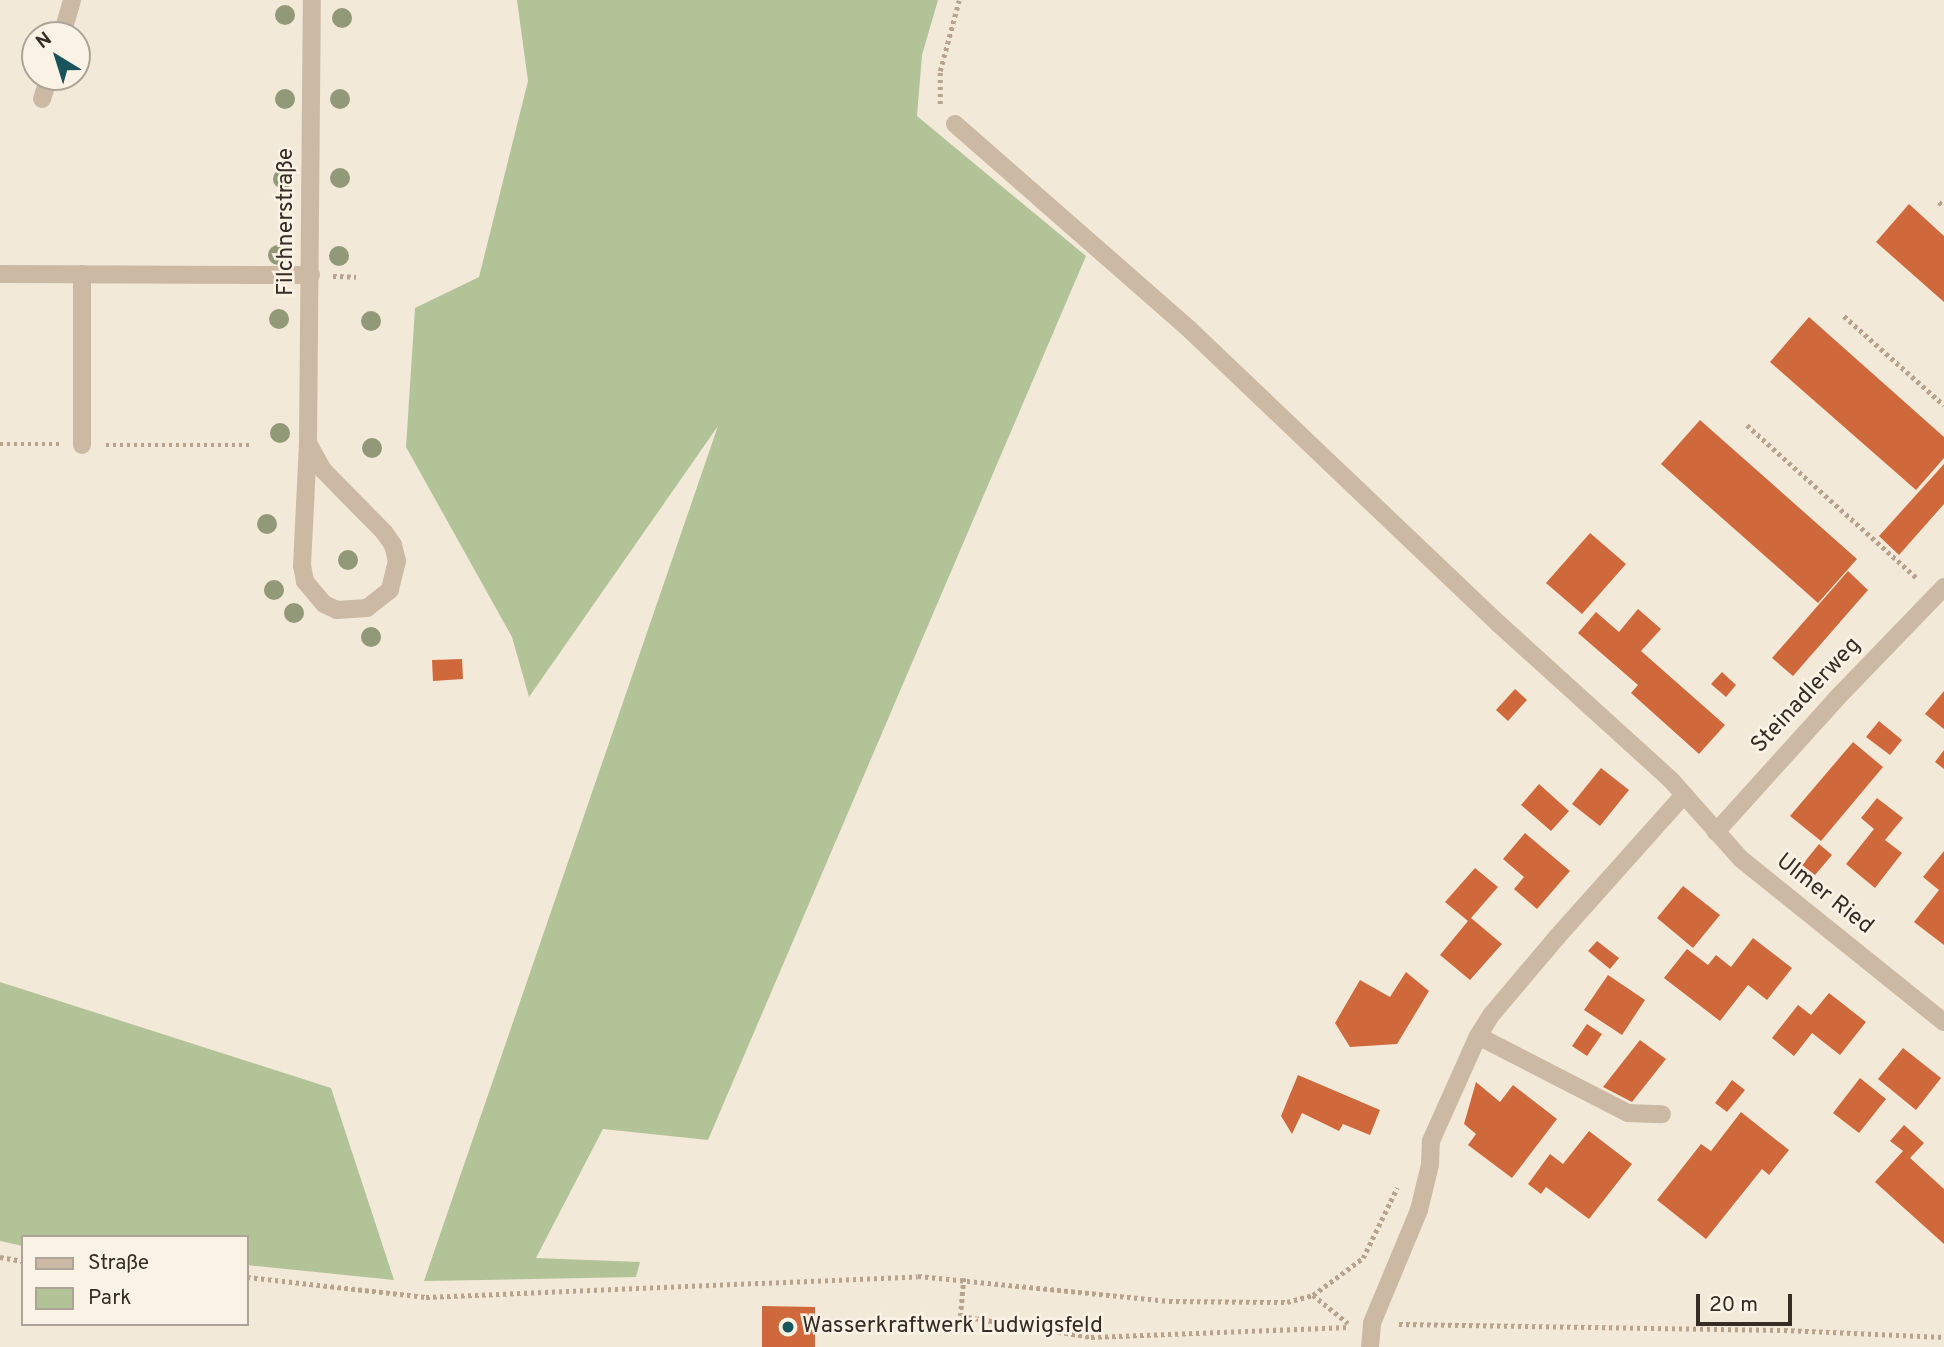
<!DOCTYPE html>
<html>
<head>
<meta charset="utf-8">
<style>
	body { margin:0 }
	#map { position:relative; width:1944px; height:1347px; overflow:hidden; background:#f3e9d9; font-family:Overpass,sans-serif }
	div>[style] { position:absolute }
	.green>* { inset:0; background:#b2c398 }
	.building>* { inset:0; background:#cf693c }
	.path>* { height:4.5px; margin-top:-2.25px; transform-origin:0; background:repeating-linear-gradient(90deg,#b8a38e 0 3.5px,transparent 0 7px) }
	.minor>* { height:18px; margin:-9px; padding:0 9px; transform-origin:9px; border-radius:9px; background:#ccb9a4 }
	.trees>* { width:20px; height:20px; margin:-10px; border-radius:50%; background:#929978 }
	.dots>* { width:19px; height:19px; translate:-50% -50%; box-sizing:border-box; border:4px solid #fbf2e6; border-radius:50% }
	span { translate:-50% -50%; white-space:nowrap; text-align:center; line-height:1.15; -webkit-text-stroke:5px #fbf2e6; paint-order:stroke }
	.street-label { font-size:23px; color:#372d26 }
	.poi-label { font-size:23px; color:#372d26 }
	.left { translate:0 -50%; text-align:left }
	.legend { position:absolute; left:21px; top:1235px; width:228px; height:91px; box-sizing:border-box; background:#fbf2e6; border:2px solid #ada399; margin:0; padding:9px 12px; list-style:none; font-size:21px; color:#372d26 }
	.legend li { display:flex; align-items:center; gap:14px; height:35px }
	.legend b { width:35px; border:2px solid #ada399 }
	.north { position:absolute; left:21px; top:21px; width:70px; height:70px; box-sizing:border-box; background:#fbf2e6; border:2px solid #ada399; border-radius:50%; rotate:322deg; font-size:19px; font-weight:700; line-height:28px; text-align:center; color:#372d26 }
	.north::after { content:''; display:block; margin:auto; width:24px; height:32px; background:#19535b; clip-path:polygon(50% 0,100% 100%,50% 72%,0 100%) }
	.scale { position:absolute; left:1696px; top:1294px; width:96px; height:32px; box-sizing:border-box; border:4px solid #372d26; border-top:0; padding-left:9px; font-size:21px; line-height:24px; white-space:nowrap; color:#372d26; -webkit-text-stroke:5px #fbf2e6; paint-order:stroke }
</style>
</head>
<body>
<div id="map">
	<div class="green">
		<i style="clip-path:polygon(517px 0,938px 0,922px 55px,917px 116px,1086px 256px,708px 1140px,603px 1129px,536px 1258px,640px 1262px,636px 1277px,424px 1281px,718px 426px,529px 697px,512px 637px,406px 447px,415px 308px,479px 277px,528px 81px)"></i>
		<i style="clip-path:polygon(0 982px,331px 1088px,394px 1280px,247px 1265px,247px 1237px,23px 1237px,23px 1246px,0 1241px)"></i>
	</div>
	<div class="building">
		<i style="clip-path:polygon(1909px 204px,1944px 236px,1944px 302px,1876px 242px)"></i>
		<i style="clip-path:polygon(1809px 317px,1944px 437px,1944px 458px,1916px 490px,1770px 362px)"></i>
		<i style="clip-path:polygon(1700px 420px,1857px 559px,1818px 603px,1661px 464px)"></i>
		<i style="clip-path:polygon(1944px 464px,1944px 504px,1899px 555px,1879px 536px)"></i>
		<i style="clip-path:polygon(1590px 533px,1626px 564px,1582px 614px,1546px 583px)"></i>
		<i style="clip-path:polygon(1848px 571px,1868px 590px,1793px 676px,1772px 658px)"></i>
		<i style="clip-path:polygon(1638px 609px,1661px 629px,1641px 651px,1725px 725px,1699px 754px,1631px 693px,1638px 685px,1578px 633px,1596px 612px,1619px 632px)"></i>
		<i style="clip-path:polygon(462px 659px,463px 679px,433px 681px,432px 660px)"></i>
		<i style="clip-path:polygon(1722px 672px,1736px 685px,1726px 697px,1711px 684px)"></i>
		<i style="clip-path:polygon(1515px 689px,1527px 700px,1508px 721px,1496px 710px)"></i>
		<i style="clip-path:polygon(1944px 691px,1944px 729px,1925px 714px)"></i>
		<i style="clip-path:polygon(1879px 721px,1902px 740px,1890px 755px,1866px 737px)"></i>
		<i style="clip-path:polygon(1853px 742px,1883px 767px,1821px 841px,1790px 816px)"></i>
		<i style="clip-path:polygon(1944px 750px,1944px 769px,1935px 762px)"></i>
		<i style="clip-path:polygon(1601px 768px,1629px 790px,1600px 826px,1572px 804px)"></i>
		<i style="clip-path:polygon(1539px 784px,1569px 811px,1551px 831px,1521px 805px)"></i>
		<i style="clip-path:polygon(1877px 798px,1903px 818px,1885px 840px,1902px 853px,1875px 888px,1846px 864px,1874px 829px,1861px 818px)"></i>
		<i style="clip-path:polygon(1525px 833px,1570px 871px,1537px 909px,1514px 889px,1524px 877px,1503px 859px)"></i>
		<i style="clip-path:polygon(1819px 844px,1832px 855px,1815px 875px,1802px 865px)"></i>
		<i style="clip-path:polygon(1944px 851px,1944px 945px,1914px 922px,1939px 890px,1923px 877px)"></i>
		<i style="clip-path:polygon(1475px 868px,1498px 887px,1471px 918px,1502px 944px,1470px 980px,1440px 955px,1468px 921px,1445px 902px)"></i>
		<i style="clip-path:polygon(1683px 886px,1720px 915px,1693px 948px,1657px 918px)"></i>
		<i style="clip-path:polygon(1753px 938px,1792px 968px,1767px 1000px,1748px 985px,1720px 1021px,1664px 978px,1687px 949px,1708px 965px,1716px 955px,1731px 967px)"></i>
		<i style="clip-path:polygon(1597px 941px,1619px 958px,1610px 969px,1588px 951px)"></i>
		<i style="clip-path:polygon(1406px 972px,1429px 991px,1397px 1044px,1350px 1047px,1335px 1023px,1360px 980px,1390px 997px)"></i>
		<i style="clip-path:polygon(1608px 975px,1645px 1000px,1622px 1035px,1584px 1010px)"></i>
		<i style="clip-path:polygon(1829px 993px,1866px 1022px,1840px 1055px,1812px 1033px,1794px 1056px,1772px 1038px,1798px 1005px,1811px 1015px)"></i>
		<i style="clip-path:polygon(1587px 1024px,1602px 1034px,1587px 1056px,1572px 1046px)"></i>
		<i style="clip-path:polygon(1640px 1040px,1666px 1059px,1632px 1102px,1603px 1087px)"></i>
		<i style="clip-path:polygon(1903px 1048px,1941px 1078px,1916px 1110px,1878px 1079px)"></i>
		<i style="clip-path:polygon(1298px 1075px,1380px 1110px,1370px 1135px,1343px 1124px,1339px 1131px,1302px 1113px,1292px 1134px,1281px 1116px)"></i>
		<i style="clip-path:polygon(1860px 1078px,1886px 1099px,1859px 1133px,1833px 1113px)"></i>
		<i style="clip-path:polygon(1732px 1080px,1745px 1090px,1727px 1112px,1715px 1103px)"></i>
		<i style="clip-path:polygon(1476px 1082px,1500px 1102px,1513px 1085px,1557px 1119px,1512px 1178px,1468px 1145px,1476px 1134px,1464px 1124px)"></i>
		<i style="clip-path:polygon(1741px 1112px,1789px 1150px,1769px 1175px,1762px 1169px,1706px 1239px,1657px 1200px,1701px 1144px,1711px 1151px)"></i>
		<i style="clip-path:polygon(1904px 1125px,1924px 1143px,1910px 1158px,1944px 1189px,1944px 1244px,1875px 1182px,1903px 1151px,1890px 1141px)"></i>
		<i style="clip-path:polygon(1589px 1131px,1632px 1164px,1589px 1219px,1546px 1187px,1541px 1194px,1528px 1184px,1550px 1154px,1563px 1164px)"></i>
		<i style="clip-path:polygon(762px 1306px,815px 1307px,815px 1347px,762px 1347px)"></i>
	</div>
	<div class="path">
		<i style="left:940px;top:104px;width:33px;rotate:-90deg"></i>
		<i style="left:940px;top:71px;width:73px;rotate:-75deg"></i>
		<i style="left:1939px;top:202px;width:6px;rotate:39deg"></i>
		<i style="left:333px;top:276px;width:23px;rotate:2deg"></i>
		<i style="left:1844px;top:316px;width:134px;rotate:41.7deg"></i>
		<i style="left:1747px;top:425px;width:230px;rotate:42deg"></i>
		<i style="left:0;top:444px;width:59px"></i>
		<i style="left:106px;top:445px;width:146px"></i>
		<i style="left:0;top:1257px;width:23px;rotate:10deg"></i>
		<i style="left:247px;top:1277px;width:180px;rotate:6.4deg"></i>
		<i style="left:426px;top:1297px;width:492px;rotate:-2.4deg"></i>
		<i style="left:918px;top:1276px;width:252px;rotate:5.7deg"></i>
		<i style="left:1169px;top:1301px;width:118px;rotate:0.5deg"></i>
		<i style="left:1287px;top:1302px;width:27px;rotate:-15deg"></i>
		<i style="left:1313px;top:1295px;width:62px;rotate:-36.5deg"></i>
		<i style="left:1363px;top:1258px;width:78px;rotate:-64.1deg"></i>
		<i style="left:964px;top:1278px;width:38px;rotate:95deg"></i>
		<i style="left:961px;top:1316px;width:132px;rotate:9.2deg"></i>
		<i style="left:1091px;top:1337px;width:258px;rotate:-2.2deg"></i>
		<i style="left:1313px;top:1295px;width:45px;rotate:38.7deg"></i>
		<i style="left:1399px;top:1324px;width:385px;rotate:0.9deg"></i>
		<i style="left:1784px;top:1330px;width:160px;rotate:2.5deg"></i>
	</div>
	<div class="minor">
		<i style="left:62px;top:35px;width:36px;rotate:-74deg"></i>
		<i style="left:42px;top:99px;width:23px;rotate:-72deg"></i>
		<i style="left:955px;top:124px;width:310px;rotate:41.2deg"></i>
		<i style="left:1188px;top:328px;width:429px;rotate:43.6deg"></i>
		<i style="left:1499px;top:624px;width:232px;rotate:42.2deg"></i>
		<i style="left:1671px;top:780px;width:106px;rotate:48.5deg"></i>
		<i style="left:1741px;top:859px;width:260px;rotate:38.8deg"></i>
		<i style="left:0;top:274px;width:311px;rotate:0.2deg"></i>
		<i style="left:82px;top:274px;width:171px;rotate:90deg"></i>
		<i style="left:308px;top:443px;width:31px;rotate:61deg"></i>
		<i style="left:323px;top:470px;width:87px;rotate:45.5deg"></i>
		<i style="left:384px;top:532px;width:16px;rotate:55deg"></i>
		<i style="left:393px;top:545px;width:16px;rotate:76deg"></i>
		<i style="left:397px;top:561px;width:30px;rotate:104deg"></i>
		<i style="left:390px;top:590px;width:29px;rotate:142deg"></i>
		<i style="left:367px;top:608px;width:30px;rotate:176deg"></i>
		<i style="left:337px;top:610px;width:14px;rotate:-155deg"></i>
		<i style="left:324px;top:604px;width:30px;rotate:-130deg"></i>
		<i style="left:305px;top:581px;width:15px;rotate:-101deg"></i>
		<i style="left:302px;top:566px;width:123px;rotate:-87.2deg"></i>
		<i style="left:308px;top:443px;width:443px;rotate:-89.5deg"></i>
		<i style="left:1716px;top:832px;width:179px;rotate:-47.9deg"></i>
		<i style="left:1836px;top:699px;width:156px;rotate:-46deg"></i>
		<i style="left:1478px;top:1036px;width:169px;rotate:27.2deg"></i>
		<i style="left:1628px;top:1113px;width:34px;rotate:2deg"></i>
		<i style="left:1370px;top:1347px;width:24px;rotate:-85deg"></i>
		<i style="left:1372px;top:1323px;width:122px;rotate:-67.4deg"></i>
		<i style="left:1419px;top:1210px;width:46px;rotate:-76.3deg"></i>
		<i style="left:1430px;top:1165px;width:24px;rotate:-88deg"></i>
		<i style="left:1431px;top:1141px;width:115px;rotate:-65.9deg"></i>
		<i style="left:1478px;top:1036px;width:26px;rotate:-58deg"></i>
		<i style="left:1492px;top:1014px;width:101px;rotate:-49.8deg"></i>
		<i style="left:1557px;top:937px;width:191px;rotate:-48.2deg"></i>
	</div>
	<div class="trees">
		<i style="left:285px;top:15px"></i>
		<i style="left:342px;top:18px"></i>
		<i style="left:285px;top:99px"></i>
		<i style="left:340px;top:99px"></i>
		<i style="left:340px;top:178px"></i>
		<i style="left:283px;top:179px"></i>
		<i style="left:278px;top:255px"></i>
		<i style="left:339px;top:256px"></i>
		<i style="left:279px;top:319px"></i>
		<i style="left:371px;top:321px"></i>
		<i style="left:280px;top:433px"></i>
		<i style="left:372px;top:448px"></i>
		<i style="left:267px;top:524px"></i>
		<i style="left:348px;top:560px"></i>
		<i style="left:274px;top:590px"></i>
		<i style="left:294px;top:613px"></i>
		<i style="left:371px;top:637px"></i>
	</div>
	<div class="dots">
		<i style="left:788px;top:1327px;background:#19535b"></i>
	</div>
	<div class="street-label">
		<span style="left:287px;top:222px;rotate:-90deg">Filchnerstraße</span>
		<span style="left:1807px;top:696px;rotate:-47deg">Steinadlerweg</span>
		<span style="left:1824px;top:895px;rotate:38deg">Ulmer Ried</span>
	</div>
	<div class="poi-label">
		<span class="left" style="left:802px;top:1327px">Wasserkraftwerk Ludwigsfeld</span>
	</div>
	<ul class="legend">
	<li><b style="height:9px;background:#ccb9a4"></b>Straße</li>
	<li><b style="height:19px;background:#b2c398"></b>Park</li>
	</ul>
	<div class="north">N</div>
	<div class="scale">20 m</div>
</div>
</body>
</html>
